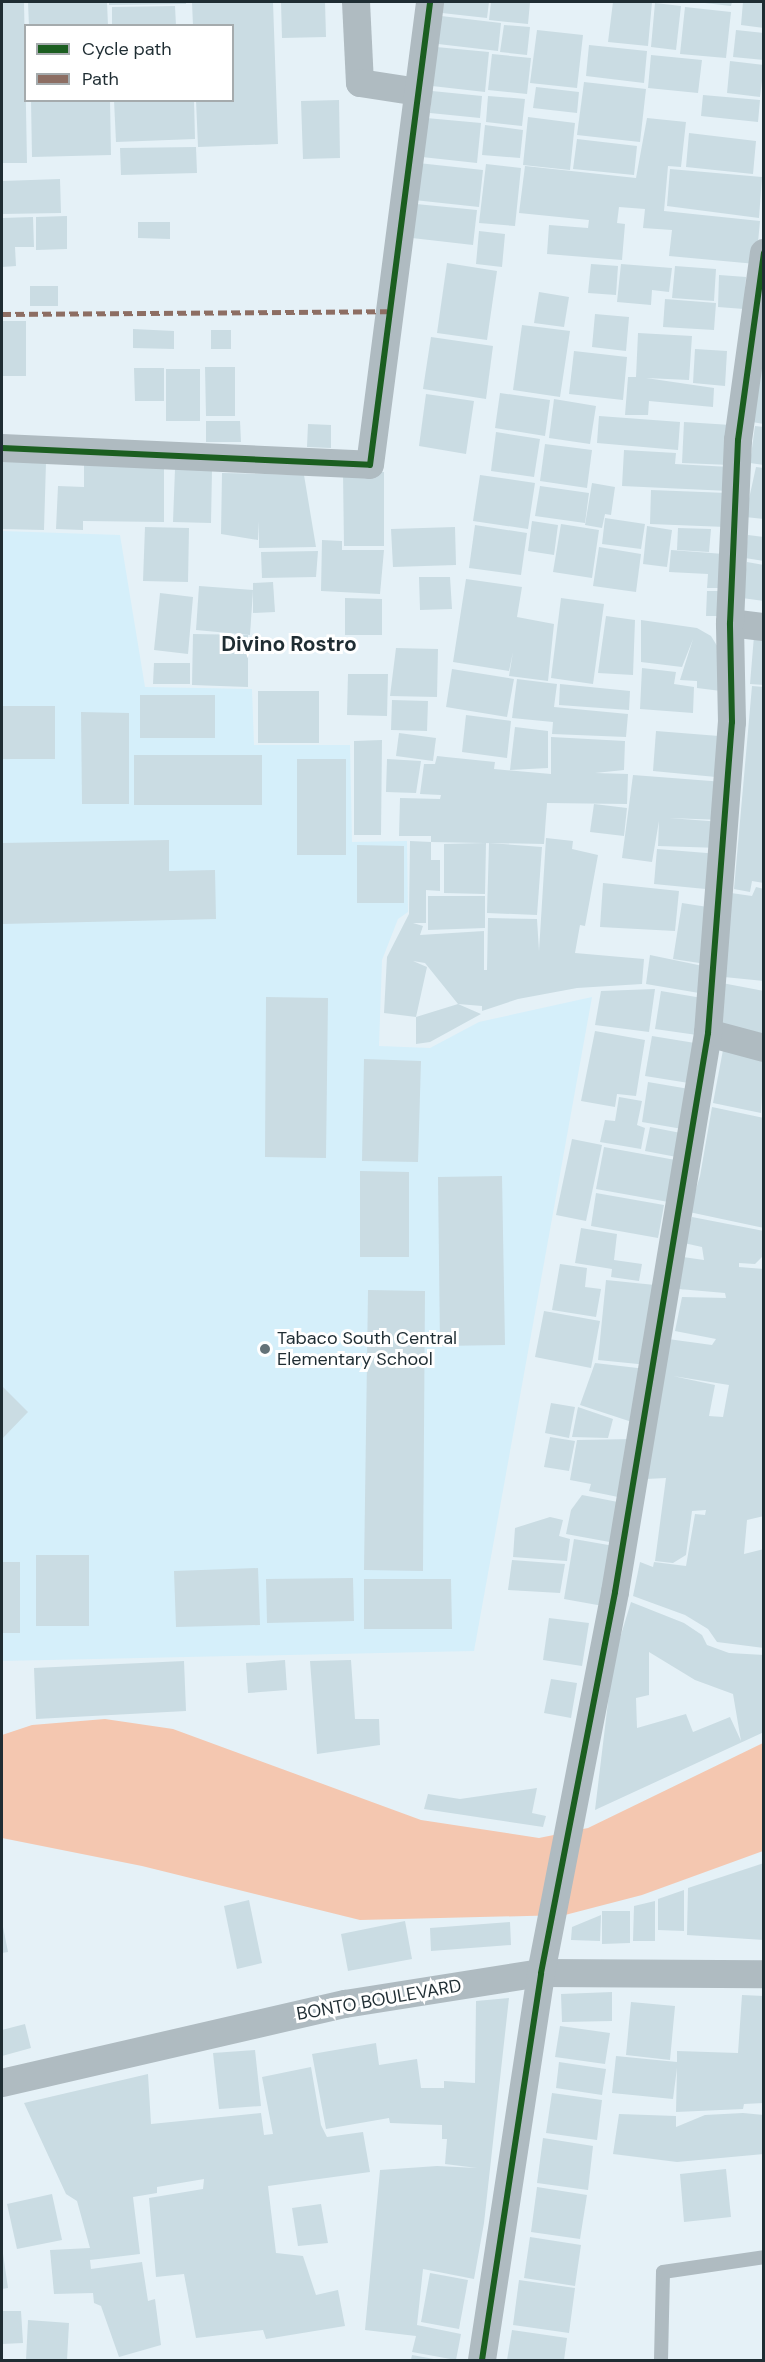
<!DOCTYPE html>
<html>
<head>
<meta charset="utf-8">
<style>
	body { margin:0 }
	#map { position:relative; width:765px; height:2362px; overflow:hidden; background:#e5f1f7; font-family:"DM Sans",sans-serif }
	div>[style] { position:absolute }
	.built>* { inset:0; background:#d5effa }
	.water>* { inset:0; background:#f4c7b0 }
	.building>* { inset:0; background:#cadce3 }
	.lane>* { height:14px; margin:-7px; padding:0 7px; transform-origin:7px; border-radius:7px; background:#afbbc1 }
	.street>* { height:28px; margin:-14px; padding:0 14px; transform-origin:14px; border-radius:14px; background:#afbbc1 }
	.quiet>* { height:4.5px; margin-top:-2.25px; transform-origin:0; background:repeating-linear-gradient(90deg,#8d6e63 0 9px,transparent 0 13.5px) }
	.cycleway>* { height:6px; margin:-3px; padding:0 3px; transform-origin:3px; border-radius:3px; background:#1b5e20 }
	.dots>* { width:16px; height:16px; translate:-50% -50%; box-sizing:border-box; border:3px solid #fff; border-radius:50% }
	span { translate:-50% -50%; white-space:nowrap; text-align:center; line-height:1.15; -webkit-text-stroke:6px #fff; paint-order:stroke }
	.poi-label { font-size:18px; color:#1f2d33 }
	.left { translate:0 -50%; text-align:left }
	.street-label { font-size:18px; color:#1f2d33 }
	.quarter-label { font-size:21px; color:#1f2d33; font-weight:700 }
	.frame { position:absolute; inset:0; border:3px solid #1f2d33; pointer-events:none }
	.legend { position:absolute; left:24px; top:24px; width:210px; height:78px; box-sizing:border-box; background:#fff; border:2px solid #a5abad; margin:0; padding:8px 10px; list-style:none; font-size:18px; color:#1f2d33 }
	.legend li { display:flex; align-items:center; gap:12px; height:30px }
	.legend b { width:30px; border:2px solid #a5abad }
</style>
</head>
<body>
<div id="map">
	<div class="built">
		<i style="clip-path:polygon(2px 531px,120px 535px,145px 687px,252px 689px,254px 745px,350px 745px,352px 842px,407px 841px,408px 912px,398px 919px,382px 960px,379px 1046px,430px 1048px,479px 1022px,592px 997px,474px 1651px,2px 1661px)"></i>
	</div>
	<div class="water">
		<i style="clip-path:polygon(105px 1719px,173px 1729px,421px 1820px,539px 1838px,588px 1828px,763px 1743px,763px 1851px,642px 1895px,565px 1915px,360px 1920px,142px 1866px,2px 1838px,2px 1735px,32px 1725px)"></i>
	</div>
	<div class="building">
		<i style="clip-path:polygon(2px 2px,24px 2px,27px 163px,2px 163px)"></i>
		<i style="clip-path:polygon(28px 2px,107px 2px,108px 26px,29px 26px)"></i>
		<i style="clip-path:polygon(109px 2px,186px 2px,186px 4px,109px 5px)"></i>
		<i style="clip-path:polygon(192px 2px,273px 2px,278px 144px,198px 147px,196px 100px,232px 100px,232px 26px,193px 26px)"></i>
		<i style="clip-path:polygon(281px 2px,325px 2px,326px 37px,282px 38px)"></i>
		<i style="clip-path:polygon(443px 2px,489px 2px,487px 18px,442px 13px)"></i>
		<i style="clip-path:polygon(491px 2px,530px 2px,528px 24px,489px 20px)"></i>
		<i style="clip-path:polygon(613px 2px,652px 2px,648px 46px,608px 42px)"></i>
		<i style="clip-path:polygon(696px 2px,732px 2px,731px 6px)"></i>
		<i style="clip-path:polygon(743px 2px,764px 2px,764px 28px,741px 25px)"></i>
		<i style="clip-path:polygon(655px 3px,681px 6px,676px 50px,651px 47px)"></i>
		<i style="clip-path:polygon(175px 6px,176px 26px,112px 26px,112px 7px)"></i>
		<i style="clip-path:polygon(685px 7px,731px 12px,726px 58px,680px 54px)"></i>
		<i style="clip-path:polygon(441px 16px,501px 23px,498px 51px,438px 44px)"></i>
		<i style="clip-path:polygon(504px 25px,530px 27px,527px 55px,500px 52px)"></i>
		<i style="clip-path:polygon(537px 30px,583px 35px,577px 88px,530px 83px)"></i>
		<i style="clip-path:polygon(736px 30px,764px 33px,764px 60px,733px 57px)"></i>
		<i style="clip-path:polygon(589px 45px,647px 51px,644px 83px,586px 76px)"></i>
		<i style="clip-path:polygon(436px 47px,489px 52px,485px 92px,432px 86px)"></i>
		<i style="clip-path:polygon(492px 54px,531px 58px,527px 94px,488px 90px)"></i>
		<i style="clip-path:polygon(651px 55px,702px 60px,698px 93px,648px 88px)"></i>
		<i style="clip-path:polygon(730px 61px,764px 65px,760px 97px,727px 93px)"></i>
		<i style="clip-path:polygon(584px 82px,646px 89px,640px 142px,577px 135px)"></i>
		<i style="clip-path:polygon(536px 87px,579px 92px,577px 113px,533px 108px)"></i>
		<i style="clip-path:polygon(432px 91px,482px 96px,480px 118px,430px 113px)"></i>
		<i style="clip-path:polygon(703px 95px,760px 100px,758px 122px,701px 116px)"></i>
		<i style="clip-path:polygon(488px 96px,525px 99px,522px 126px,486px 122px)"></i>
		<i style="clip-path:polygon(31px 100px,110px 100px,111px 155px,32px 157px)"></i>
		<i style="clip-path:polygon(114px 100px,194px 100px,195px 139px,116px 142px)"></i>
		<i style="clip-path:polygon(339px 100px,340px 158px,303px 159px,301px 101px)"></i>
		<i style="clip-path:polygon(528px 117px,575px 123px,570px 170px,523px 165px)"></i>
		<i style="clip-path:polygon(426px 118px,481px 123px,477px 163px,422px 157px)"></i>
		<i style="clip-path:polygon(647px 118px,686px 122px,681px 167px,668px 166px,664px 211px,760px 221px,756px 264px,669px 256px,672px 230px,643px 228px,645px 209px,619px 207px,617px 223px,625px 224px,622px 260px,547px 254px,549px 225px,588px 228px,589px 220px,519px 213px,525px 166px,636px 178px)"></i>
		<i style="clip-path:polygon(485px 125px,523px 130px,520px 158px,482px 155px)"></i>
		<i style="clip-path:polygon(689px 133px,756px 141px,753px 174px,686px 167px)"></i>
		<i style="clip-path:polygon(577px 139px,637px 146px,634px 175px,573px 169px)"></i>
		<i style="clip-path:polygon(196px 147px,197px 173px,121px 175px,120px 148px)"></i>
		<i style="clip-path:polygon(418px 163px,483px 170px,479px 207px,414px 200px)"></i>
		<i style="clip-path:polygon(486px 164px,521px 168px,515px 226px,479px 223px)"></i>
		<i style="clip-path:polygon(670px 169px,762px 177px,759px 218px,667px 206px)"></i>
		<i style="clip-path:polygon(60px 179px,61px 213px,2px 214px,2px 181px)"></i>
		<i style="clip-path:polygon(416px 204px,477px 210px,473px 245px,412px 238px)"></i>
		<i style="clip-path:polygon(67px 216px,67px 249px,36px 250px,36px 217px)"></i>
		<i style="clip-path:polygon(33px 217px,34px 247px,15px 247px,16px 266px,2px 267px,2px 218px)"></i>
		<i style="clip-path:polygon(138px 222px,170px 222px,170px 239px,138px 238px)"></i>
		<i style="clip-path:polygon(479px 231px,505px 234px,502px 267px,476px 264px)"></i>
		<i style="clip-path:polygon(447px 263px,497px 271px,487px 340px,437px 333px)"></i>
		<i style="clip-path:polygon(591px 264px,618px 266px,616px 295px,588px 293px)"></i>
		<i style="clip-path:polygon(621px 264px,672px 268px,669px 292px,652px 290px,651px 305px,617px 302px)"></i>
		<i style="clip-path:polygon(675px 266px,716px 269px,714px 301px,672px 298px)"></i>
		<i style="clip-path:polygon(719px 275px,746px 277px,744px 309px,718px 307px)"></i>
		<i style="clip-path:polygon(30px 286px,58px 286px,58px 306px,30px 306px)"></i>
		<i style="clip-path:polygon(539px 292px,569px 297px,564px 327px,534px 323px)"></i>
		<i style="clip-path:polygon(665px 299px,716px 303px,714px 330px,663px 327px)"></i>
		<i style="clip-path:polygon(595px 314px,629px 317px,626px 351px,592px 347px)"></i>
		<i style="clip-path:polygon(2px 321px,26px 321px,26px 376px,2px 376px)"></i>
		<i style="clip-path:polygon(522px 325px,570px 331px,560px 397px,513px 390px)"></i>
		<i style="clip-path:polygon(133px 329px,174px 331px,174px 349px,133px 348px)"></i>
		<i style="clip-path:polygon(211px 330px,231px 330px,231px 349px,211px 349px)"></i>
		<i style="clip-path:polygon(638px 333px,692px 336px,689px 380px,646px 378px,714px 388px,713px 407px,649px 401px,648px 415px,625px 415px,628px 377px,636px 377px)"></i>
		<i style="clip-path:polygon(431px 337px,493px 346px,486px 399px,423px 389px)"></i>
		<i style="clip-path:polygon(695px 349px,727px 351px,725px 386px,693px 383px)"></i>
		<i style="clip-path:polygon(574px 351px,627px 357px,623px 400px,569px 394px)"></i>
		<i style="clip-path:polygon(205px 367px,235px 367px,235px 416px,206px 416px)"></i>
		<i style="clip-path:polygon(134px 368px,164px 368px,164px 401px,135px 401px)"></i>
		<i style="clip-path:polygon(166px 369px,200px 369px,200px 421px,166px 421px)"></i>
		<i style="clip-path:polygon(760px 370px,764px 370px,764px 424px,752px 422px)"></i>
		<i style="clip-path:polygon(500px 393px,550px 400px,545px 436px,495px 428px)"></i>
		<i style="clip-path:polygon(426px 394px,474px 401px,466px 454px,419px 446px)"></i>
		<i style="clip-path:polygon(554px 399px,596px 406px,590px 444px,549px 438px)"></i>
		<i style="clip-path:polygon(599px 416px,680px 422px,678px 450px,597px 443px)"></i>
		<i style="clip-path:polygon(206px 421px,240px 421px,241px 442px,206px 442px)"></i>
		<i style="clip-path:polygon(684px 422px,731px 425px,730px 465px,682px 463px)"></i>
		<i style="clip-path:polygon(308px 424px,331px 425px,331px 448px,307px 447px)"></i>
		<i style="clip-path:polygon(755px 426px,764px 427px,764px 465px,750px 463px)"></i>
		<i style="clip-path:polygon(496px 432px,540px 439px,534px 477px,491px 471px)"></i>
		<i style="clip-path:polygon(545px 444px,592px 450px,587px 488px,540px 481px)"></i>
		<i style="clip-path:polygon(624px 450px,676px 453px,675px 464px,730px 467px,729px 491px,622px 486px)"></i>
		<i style="clip-path:polygon(2px 460px,46px 462px,44px 530px,2px 529px)"></i>
		<i style="clip-path:polygon(84px 465px,164px 465px,164px 522px,83px 521px,83px 530px,56px 529px,58px 486px,84px 487px)"></i>
		<i style="clip-path:polygon(756px 467px,764px 468px,764px 519px,745px 517px)"></i>
		<i style="clip-path:polygon(175px 469px,212px 470px,211px 523px,173px 522px)"></i>
		<i style="clip-path:polygon(343px 472px,384px 472px,384px 546px,344px 546px)"></i>
		<i style="clip-path:polygon(222px 473px,304px 475px,316px 547px,259px 548px,259px 521px,258px 540px,221px 534px)"></i>
		<i style="clip-path:polygon(480px 475px,535px 483px,528px 529px,473px 521px)"></i>
		<i style="clip-path:polygon(592px 483px,615px 487px,611px 515px,605px 514px,602px 528px,585px 525px)"></i>
		<i style="clip-path:polygon(540px 486px,589px 493px,585px 523px,535px 516px)"></i>
		<i style="clip-path:polygon(651px 490px,727px 493px,726px 527px,650px 524px)"></i>
		<i style="clip-path:polygon(605px 518px,645px 524px,641px 549px,602px 544px)"></i>
		<i style="clip-path:polygon(532px 521px,558px 525px,554px 555px,528px 551px)"></i>
		<i style="clip-path:polygon(561px 524px,599px 530px,592px 578px,553px 572px)"></i>
		<i style="clip-path:polygon(475px 525px,527px 533px,521px 575px,469px 568px)"></i>
		<i style="clip-path:polygon(647px 526px,672px 530px,667px 567px,643px 564px)"></i>
		<i style="clip-path:polygon(145px 527px,189px 528px,188px 582px,143px 581px)"></i>
		<i style="clip-path:polygon(455px 527px,456px 565px,393px 567px,391px 529px)"></i>
		<i style="clip-path:polygon(678px 528px,711px 529px,709px 552px,677px 550px)"></i>
		<i style="clip-path:polygon(748px 535px,764px 537px,764px 561px,745px 558px)"></i>
		<i style="clip-path:polygon(322px 540px,342px 541px,342px 550px,384px 550px,380px 594px,321px 591px)"></i>
		<i style="clip-path:polygon(599px 547px,641px 554px,636px 592px,593px 586px)"></i>
		<i style="clip-path:polygon(671px 550px,724px 554px,722px 588px,707px 588px,708px 574px,669px 572px)"></i>
		<i style="clip-path:polygon(318px 551px,316px 577px,262px 578px,261px 552px)"></i>
		<i style="clip-path:polygon(747px 562px,764px 565px,764px 601px,742px 598px)"></i>
		<i style="clip-path:polygon(419px 577px,450px 577px,452px 609px,420px 610px)"></i>
		<i style="clip-path:polygon(466px 579px,522px 587px,517px 617px,554px 624px,548px 681px,509px 676px,513px 652px,509px 671px,453px 662px)"></i>
		<i style="clip-path:polygon(273px 582px,275px 612px,253px 613px,253px 583px)"></i>
		<i style="clip-path:polygon(199px 586px,253px 590px,250px 635px,196px 630px)"></i>
		<i style="clip-path:polygon(707px 591px,722px 591px,721px 616px,706px 616px)"></i>
		<i style="clip-path:polygon(160px 593px,193px 597px,188px 654px,154px 650px)"></i>
		<i style="clip-path:polygon(345px 598px,382px 599px,382px 635px,345px 635px)"></i>
		<i style="clip-path:polygon(561px 598px,604px 604px,593px 684px,551px 678px)"></i>
		<i style="clip-path:polygon(606px 616px,635px 620px,633px 675px,598px 673px)"></i>
		<i style="clip-path:polygon(641px 620px,697px 628px,711px 636px,719px 649px,721px 691px,697px 688px,697px 681px,680px 680px,693px 639px,682px 667px,641px 662px)"></i>
		<i style="clip-path:polygon(193px 634px,248px 635px,248px 687px,192px 685px)"></i>
		<i style="clip-path:polygon(754px 636px,764px 637px,764px 685px,750px 684px)"></i>
		<i style="clip-path:polygon(396px 648px,438px 649px,437px 697px,390px 696px)"></i>
		<i style="clip-path:polygon(154px 663px,190px 663px,190px 684px,153px 684px)"></i>
		<i style="clip-path:polygon(642px 668px,676px 672px,674px 684px,694px 687px,693px 713px,640px 709px)"></i>
		<i style="clip-path:polygon(452px 669px,514px 679px,507px 717px,446px 707px)"></i>
		<i style="clip-path:polygon(348px 674px,388px 674px,387px 716px,347px 715px)"></i>
		<i style="clip-path:polygon(517px 679px,557px 684px,554px 707px,628px 714px,626px 737px,552px 734px,553px 722px,512px 718px)"></i>
		<i style="clip-path:polygon(560px 684px,630px 691px,629px 710px,559px 705px)"></i>
		<i style="clip-path:polygon(752px 686px,764px 687px,764px 883px,752px 881px,750px 892px,734px 889px)"></i>
		<i style="clip-path:polygon(258px 691px,319px 691px,319px 743px,258px 743px)"></i>
		<i style="clip-path:polygon(140px 695px,215px 695px,215px 738px,140px 738px)"></i>
		<i style="clip-path:polygon(392px 700px,428px 701px,427px 731px,391px 730px)"></i>
		<i style="clip-path:polygon(2px 706px,55px 706px,55px 759px,2px 759px)"></i>
		<i style="clip-path:polygon(81px 712px,129px 713px,129px 804px,82px 804px)"></i>
		<i style="clip-path:polygon(466px 715px,511px 721px,507px 758px,462px 752px)"></i>
		<i style="clip-path:polygon(515px 727px,548px 731px,548px 768px,510px 770px)"></i>
		<i style="clip-path:polygon(656px 731px,719px 736px,716px 777px,653px 771px)"></i>
		<i style="clip-path:polygon(399px 733px,436px 738px,433px 761px,396px 756px)"></i>
		<i style="clip-path:polygon(551px 737px,625px 741px,624px 770px,595px 773px,628px 774px,627px 804px,547px 803px,544px 844px,431px 842px,431px 836px,399px 836px,400px 798px,440px 799px,441px 795px,420px 794px,424px 764px,435px 764px,437px 756px,446px 757px,495px 762px,494px 769px,551px 774px)"></i>
		<i style="clip-path:polygon(382px 740px,381px 835px,354px 835px,354px 741px)"></i>
		<i style="clip-path:polygon(134px 755px,262px 755px,262px 805px,134px 805px)"></i>
		<i style="clip-path:polygon(297px 759px,346px 759px,346px 855px,297px 855px)"></i>
		<i style="clip-path:polygon(387px 759px,421px 761px,416px 793px,386px 792px)"></i>
		<i style="clip-path:polygon(633px 775px,724px 782px,723px 820px,669px 818px,722px 822px,720px 848px,658px 846px,659px 821px,652px 862px,622px 858px)"></i>
		<i style="clip-path:polygon(594px 804px,627px 808px,624px 836px,590px 832px)"></i>
		<i style="clip-path:polygon(546px 838px,573px 841px,572px 849px,598px 855px,585px 926px,580px 925px,575px 953px,644px 959px,642px 984px,577px 988px,518px 999px,482px 1011px,482px 1006px,458px 1004px,481px 1014px,430px 1042px,416px 1044px,416px 1017px,458px 1004px,425px 963px,413px 961px,427px 967px,416px 1017px,384px 1013px,387px 957px,409px 914px,410px 841px,431px 842px,431px 860px,440px 860px,440px 891px,426px 890px,426px 923px,413px 923px,423px 926px,420px 935px,484px 931px,484px 970px,487px 970px,488px 918px,537px 919px,539px 951px)"></i>
		<i style="clip-path:polygon(169px 840px,169px 871px,215px 870px,216px 919px,2px 924px,2px 843px)"></i>
		<i style="clip-path:polygon(486px 843px,485px 894px,444px 893px,444px 844px)"></i>
		<i style="clip-path:polygon(489px 843px,542px 847px,537px 915px,487px 913px)"></i>
		<i style="clip-path:polygon(357px 845px,404px 846px,404px 903px,357px 903px)"></i>
		<i style="clip-path:polygon(657px 849px,719px 854px,716px 890px,654px 884px)"></i>
		<i style="clip-path:polygon(603px 883px,679px 891px,675px 931px,600px 927px)"></i>
		<i style="clip-path:polygon(756px 887px,764px 889px,764px 981px,724px 977px,731px 893px,752px 896px)"></i>
		<i style="clip-path:polygon(428px 896px,485px 896px,485px 928px,428px 930px)"></i>
		<i style="clip-path:polygon(682px 903px,714px 908px,706px 964px,673px 959px)"></i>
		<i style="clip-path:polygon(650px 955px,703px 966px,699px 993px,646px 984px)"></i>
		<i style="clip-path:polygon(722px 983px,764px 991px,764px 1040px,715px 1028px)"></i>
		<i style="clip-path:polygon(655px 989px,649px 1032px,595px 1025px,601px 991px)"></i>
		<i style="clip-path:polygon(661px 991px,702px 998px,697px 1035px,655px 1029px)"></i>
		<i style="clip-path:polygon(266px 997px,328px 998px,326px 1158px,265px 1157px)"></i>
		<i style="clip-path:polygon(595px 1031px,645px 1040px,636px 1096px,617px 1094px,615px 1107px,581px 1101px)"></i>
		<i style="clip-path:polygon(652px 1036px,701px 1044px,695px 1084px,645px 1076px)"></i>
		<i style="clip-path:polygon(723px 1050px,764px 1058px,761px 1113px,713px 1103px)"></i>
		<i style="clip-path:polygon(364px 1059px,421px 1061px,418px 1162px,362px 1161px)"></i>
		<i style="clip-path:polygon(648px 1082px,695px 1090px,688px 1130px,642px 1122px)"></i>
		<i style="clip-path:polygon(619px 1097px,642px 1101px,637px 1125px,645px 1128px,641px 1149px,600px 1142px,605px 1120px,615px 1121px)"></i>
		<i style="clip-path:polygon(712px 1107px,764px 1118px,764px 1228px,689px 1212px,700px 1176px)"></i>
		<i style="clip-path:polygon(650px 1127px,686px 1134px,682px 1158px,645px 1151px)"></i>
		<i style="clip-path:polygon(572px 1139px,602px 1145px,586px 1221px,556px 1215px)"></i>
		<i style="clip-path:polygon(604px 1147px,681px 1161px,674px 1203px,596px 1189px)"></i>
		<i style="clip-path:polygon(360px 1171px,409px 1172px,409px 1257px,360px 1257px)"></i>
		<i style="clip-path:polygon(502px 1176px,505px 1345px,440px 1346px,438px 1177px)"></i>
		<i style="clip-path:polygon(596px 1193px,664px 1205px,658px 1238px,591px 1226px)"></i>
		<i style="clip-path:polygon(evenodd,692px 1217px,764px 1231px,764px 1255px,755px 1264px,739px 1263px,739px 1267px,764px 1269px,764px 1516px,747px 1520px,744px 1554px,764px 1549px,764px 1648px,717px 1642px,708px 1629px,685px 1615px,633px 1596px,640px 1562px,653px 1567px,654px 1562px,686px 1566px,695px 1514px,705px 1515px,706px 1510px,692px 1511px,686px 1555px,673px 1563px,655px 1561px,666px 1478px,646px 1479px,668px 1339px,712px 1345px,716px 1339px,675px 1331px,682px 1297px,726px 1298px,725px 1293px,679px 1289px,683px 1257px,704px 1260px,702px 1247px,684px 1243px,692px 1217px,673px 1376px,729px 1385px,723px 1417px,709px 1416px,715px 1385px,673px 1376px)"></i>
		<i style="clip-path:polygon(581px 1228px,617px 1234px,614px 1260px,642px 1264px,639px 1281px,611px 1277px,612px 1269px,575px 1263px)"></i>
		<i style="clip-path:polygon(560px 1264px,587px 1268px,585px 1287px,601px 1289px,596px 1317px,552px 1310px)"></i>
		<i style="clip-path:polygon(606px 1280px,655px 1285px,648px 1365px,598px 1360px)"></i>
		<i style="clip-path:polygon(368px 1290px,425px 1291px,423px 1571px,364px 1570px)"></i>
		<i style="clip-path:polygon(544px 1311px,600px 1321px,591px 1368px,535px 1357px)"></i>
		<i style="clip-path:polygon(595px 1363px,646px 1369px,635px 1423px,580px 1405px)"></i>
		<i style="clip-path:polygon(2px 1386px,28px 1412px,2px 1439px)"></i>
		<i style="clip-path:polygon(551px 1403px,575px 1407px,569px 1438px,545px 1433px)"></i>
		<i style="clip-path:polygon(578px 1407px,613px 1419px,608px 1438px,572px 1437px)"></i>
		<i style="clip-path:polygon(550px 1437px,575px 1441px,569px 1471px,544px 1467px)"></i>
		<i style="clip-path:polygon(635px 1439px,623px 1498px,589px 1491px,591px 1484px,570px 1480px,577px 1440px)"></i>
		<i style="clip-path:polygon(582px 1495px,623px 1503px,615px 1543px,566px 1534px,571px 1510px)"></i>
		<i style="clip-path:polygon(550px 1517px,563px 1520px,559px 1536px,570px 1539px,567px 1561px,513px 1557px,515px 1528px)"></i>
		<i style="clip-path:polygon(574px 1539px,614px 1546px,603px 1606px,564px 1599px)"></i>
		<i style="clip-path:polygon(36px 1555px,89px 1555px,89px 1626px,36px 1626px)"></i>
		<i style="clip-path:polygon(512px 1560px,565px 1564px,560px 1593px,508px 1590px)"></i>
		<i style="clip-path:polygon(2px 1562px,20px 1562px,20px 1633px,2px 1633px)"></i>
		<i style="clip-path:polygon(258px 1568px,260px 1625px,176px 1627px,174px 1571px)"></i>
		<i style="clip-path:polygon(353px 1578px,354px 1621px,267px 1623px,266px 1579px)"></i>
		<i style="clip-path:polygon(364px 1579px,451px 1579px,452px 1629px,364px 1629px)"></i>
		<i style="clip-path:polygon(evenodd,631px 1602px,684px 1623px,702px 1635px,707px 1645px,729px 1653px,764px 1655px,764px 1732px,595px 1810px,613px 1661px,631px 1602px,649px 1652px,695px 1680px,733px 1694px,741px 1741px,730px 1717px,693px 1732px,686px 1714px,637px 1728px,636px 1698px,649px 1695px,649px 1652px)"></i>
		<i style="clip-path:polygon(549px 1618px,589px 1623px,582px 1666px,543px 1660px)"></i>
		<i style="clip-path:polygon(285px 1660px,287px 1690px,248px 1693px,246px 1663px)"></i>
		<i style="clip-path:polygon(351px 1660px,355px 1719px,379px 1719px,380px 1745px,317px 1754px,310px 1661px)"></i>
		<i style="clip-path:polygon(184px 1661px,186px 1711px,36px 1719px,34px 1668px)"></i>
		<i style="clip-path:polygon(551px 1679px,577px 1683px,571px 1718px,544px 1713px)"></i>
		<i style="clip-path:polygon(537px 1788px,532px 1813px,546px 1816px,543px 1827px,424px 1809px,428px 1794px,460px 1799px)"></i>
		<i style="clip-path:polygon(764px 1863px,764px 1940px,687px 1935px,688px 1888px)"></i>
		<i style="clip-path:polygon(684px 1890px,684px 1931px,658px 1930px,658px 1899px)"></i>
		<i style="clip-path:polygon(249px 1900px,262px 1963px,237px 1969px,224px 1906px)"></i>
		<i style="clip-path:polygon(655px 1901px,655px 1941px,633px 1941px,634px 1906px)"></i>
		<i style="clip-path:polygon(602px 1911px,630px 1911px,630px 1943px,602px 1944px)"></i>
		<i style="clip-path:polygon(601px 1915px,600px 1941px,571px 1940px,572px 1927px)"></i>
		<i style="clip-path:polygon(405px 1921px,412px 1959px,348px 1971px,341px 1934px)"></i>
		<i style="clip-path:polygon(2px 1922px,8px 1952px,2px 1953px)"></i>
		<i style="clip-path:polygon(510px 1922px,511px 1945px,431px 1951px,430px 1928px)"></i>
		<i style="clip-path:polygon(612px 1992px,612px 2021px,562px 2022px,561px 1994px)"></i>
		<i style="clip-path:polygon(742px 1995px,764px 1996px,764px 2103px,744px 2104px,743px 2109px,676px 2112px,677px 2068px,673px 2099px,612px 2093px,616px 2056px,677px 2062px,677px 2051px,738px 2053px)"></i>
		<i style="clip-path:polygon(509px 1998px,484px 2223px,474px 2279px,423px 2269px,417px 2325px,461px 2334px,456px 2360px,412px 2352px,416px 2336px,365px 2330px,380px 2170px,437px 2166px,477px 2168px,445px 2164px,447px 2139px,442px 2139px,442px 2125px,390px 2123px,389px 2118px,326px 2129px,312px 2054px,376px 2043px,379px 2065px,417px 2059px,421px 2088px,444px 2088px,444px 2081px,475px 2083px,476px 2001px)"></i>
		<i style="clip-path:polygon(631px 2002px,675px 2006px,670px 2060px,626px 2055px)"></i>
		<i style="clip-path:polygon(25px 2024px,31px 2048px,2px 2056px,2px 2030px)"></i>
		<i style="clip-path:polygon(560px 2026px,610px 2033px,605px 2064px,555px 2057px)"></i>
		<i style="clip-path:polygon(255px 2050px,261px 2106px,219px 2109px,213px 2053px)"></i>
		<i style="clip-path:polygon(559px 2062px,606px 2069px,602px 2095px,556px 2088px)"></i>
		<i style="clip-path:polygon(311px 2067px,321px 2125px,327px 2137px,363px 2132px,370px 2172px,268px 2186px,276px 2253px,303px 2256px,316px 2295px,338px 2290px,345px 2326px,266px 2339px,263px 2330px,196px 2338px,184px 2274px,156px 2277px,149px 2198px,203px 2189px,204px 2179px,157px 2187px,157px 2193px,133px 2197px,140px 2254px,90px 2260px,91px 2269px,142px 2262px,148px 2301px,155px 2299px,161px 2345px,119px 2357px,101px 2306px,94px 2303px,93px 2293px,54px 2294px,50px 2250px,90px 2248px,77px 2201px,66px 2194px,24px 2103px,148px 2074px,151px 2124px,261px 2113px,264px 2135px,273px 2134px,262px 2077px)"></i>
		<i style="clip-path:polygon(552px 2093px,602px 2100px,597px 2140px,546px 2133px)"></i>
		<i style="clip-path:polygon(743px 2113px,764px 2115px,764px 2154px,677px 2162px,613px 2154px,619px 2114px,676px 2116px,676px 2127px,705px 2115px)"></i>
		<i style="clip-path:polygon(543px 2138px,593px 2146px,588px 2190px,537px 2183px)"></i>
		<i style="clip-path:polygon(726px 2169px,731px 2217px,684px 2222px,680px 2174px)"></i>
		<i style="clip-path:polygon(537px 2187px,587px 2195px,580px 2239px,531px 2232px)"></i>
		<i style="clip-path:polygon(52px 2194px,62px 2240px,17px 2249px,7px 2204px)"></i>
		<i style="clip-path:polygon(321px 2204px,328px 2243px,298px 2246px,292px 2208px)"></i>
		<i style="clip-path:polygon(530px 2237px,581px 2245px,575px 2286px,524px 2278px)"></i>
		<i style="clip-path:polygon(2px 2247px,8px 2288px,2px 2289px)"></i>
		<i style="clip-path:polygon(430px 2273px,468px 2280px,459px 2329px,421px 2322px)"></i>
		<i style="clip-path:polygon(519px 2280px,575px 2288px,569px 2333px,513px 2325px)"></i>
		<i style="clip-path:polygon(2px 2311px,21px 2311px,23px 2343px,2px 2344px)"></i>
		<i style="clip-path:polygon(28px 2320px,69px 2323px,67px 2360px,26px 2360px)"></i>
		<i style="clip-path:polygon(512px 2330px,567px 2338px,564px 2360px,507px 2360px)"></i>
		<i style="clip-path:polygon(412px 2355px,434px 2359px,434px 2360px,411px 2360px)"></i>
	</div>
	<div class="lane">
		<i style="left:661px;top:2360px;width:88px;rotate:-88.7deg"></i>
		<i style="left:663px;top:2272px;width:102px;rotate:-8.4deg"></i>
	</div>
	<div class="street">
		<i style="left:356px;top:2px;width:81px;rotate:87.2deg"></i>
		<i style="left:360px;top:83px;width:59px;rotate:8.8deg"></i>
		<i style="left:2px;top:448px;width:368px;rotate:2.6deg"></i>
		<i style="left:370px;top:465px;width:467px;rotate:-82.6deg"></i>
		<i style="left:730px;top:623px;width:34px;rotate:7deg"></i>
		<i style="left:708px;top:1033px;width:58px;rotate:15deg"></i>
		<i style="left:2px;top:2083px;width:352px;rotate:-13deg"></i>
		<i style="left:345px;top:2004px;width:198px;rotate:-9deg"></i>
		<i style="left:541px;top:1973px;width:223px;rotate:0.3deg"></i>
		<i style="left:482px;top:2360px;width:391px;rotate:-81.3deg"></i>
		<i style="left:541px;top:1973px;width:388px;rotate:-79deg"></i>
		<i style="left:615px;top:1592px;width:567px;rotate:-80.55deg"></i>
		<i style="left:708px;top:1033px;width:312px;rotate:-85.6deg"></i>
		<i style="left:732px;top:722px;width:99px;rotate:-91.2deg"></i>
		<i style="left:730px;top:623px;width:183px;rotate:-87.5deg"></i>
		<i style="left:738px;top:440px;width:189px;rotate:-82.1deg"></i>
	</div>
	<div class="quiet">
		<i style="left:2px;top:314px;width:385px;rotate:-0.4deg"></i>
	</div>
	<div class="cycleway">
		<i style="left:2px;top:448px;width:368px;rotate:2.6deg"></i>
		<i style="left:370px;top:465px;width:467px;rotate:-82.6deg"></i>
		<i style="left:482px;top:2360px;width:391px;rotate:-81.3deg"></i>
		<i style="left:541px;top:1973px;width:388px;rotate:-79deg"></i>
		<i style="left:615px;top:1592px;width:567px;rotate:-80.55deg"></i>
		<i style="left:708px;top:1033px;width:312px;rotate:-85.6deg"></i>
		<i style="left:732px;top:722px;width:99px;rotate:-91.2deg"></i>
		<i style="left:730px;top:623px;width:183px;rotate:-87.5deg"></i>
		<i style="left:738px;top:440px;width:189px;rotate:-82.1deg"></i>
	</div>
	<div class="dots">
		<i style="left:265px;top:1349px;background:#647278"></i>
	</div>
	<div class="poi-label">
		<span class="left" style="left:277px;top:1349px">Tabaco South Central<br>Elementary School</span>
	</div>
	<div class="street-label">
		<span style="left:379px;top:2000px;rotate:-10deg">BONTO BOULEVARD</span>
	</div>
	<div class="quarter-label">
		<span style="left:289px;top:644px">Divino Rostro</span>
	</div>
	<div class="frame"></div>
	<ul class="legend">
	<li><b style="height:8px;background:#1b5e20"></b>Cycle path</li>
	<li><b style="height:8px;background:#8d6e63"></b>Path</li>
	</ul>
</div>
</body>
</html>
